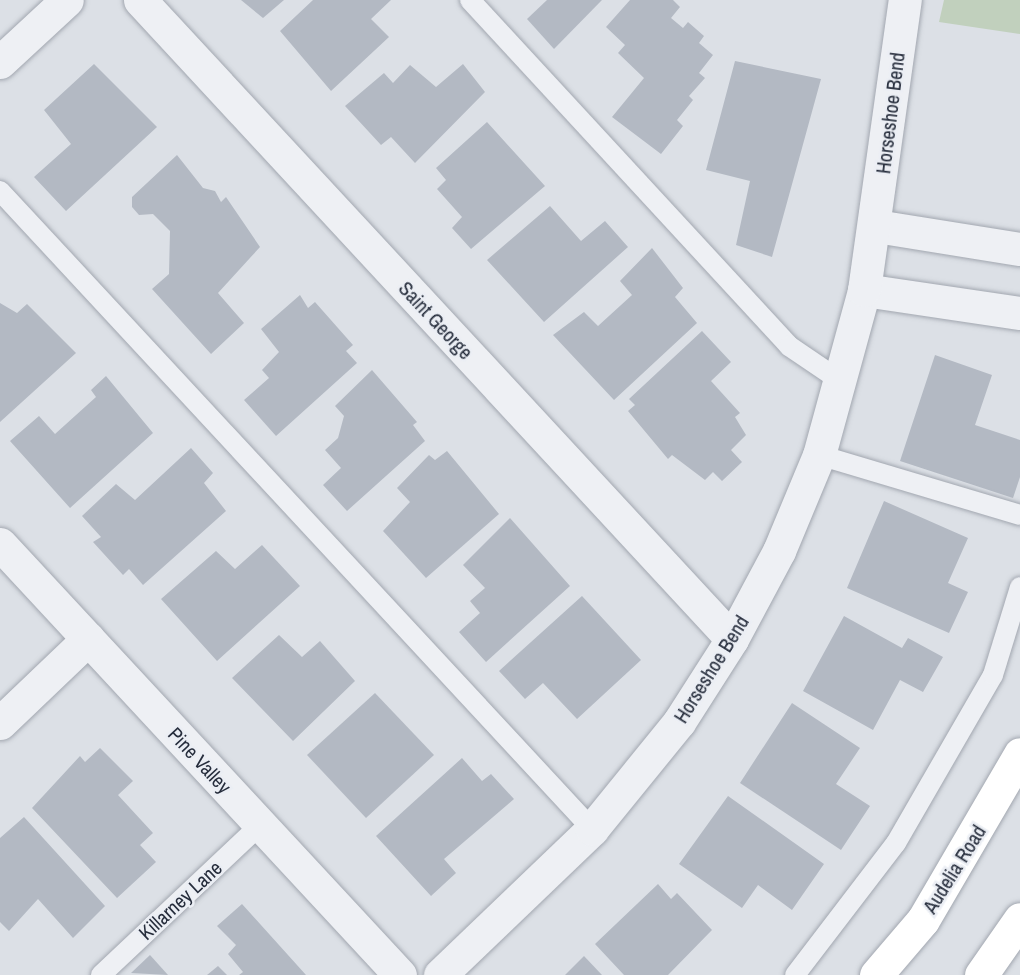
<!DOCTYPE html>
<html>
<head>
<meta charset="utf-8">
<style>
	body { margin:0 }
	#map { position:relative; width:1020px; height:975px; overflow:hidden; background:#dce0e6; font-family:"Archivo Narrow",sans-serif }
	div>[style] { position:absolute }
	.green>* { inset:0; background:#c1d0bd }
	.building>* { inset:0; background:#b3b9c3 }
	.roads { filter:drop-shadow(0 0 2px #a2a7b0) drop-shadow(0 0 2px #a2a7b0) }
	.lane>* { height:20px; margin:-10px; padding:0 10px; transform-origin:10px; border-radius:10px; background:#eef0f4 }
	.street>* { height:33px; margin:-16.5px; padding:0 16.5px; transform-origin:16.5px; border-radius:16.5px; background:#eef0f4 }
	.secondary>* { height:33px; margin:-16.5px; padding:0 16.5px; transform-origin:16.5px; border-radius:16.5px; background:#fff }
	span { translate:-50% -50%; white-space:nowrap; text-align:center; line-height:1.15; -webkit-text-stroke:5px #ebeef4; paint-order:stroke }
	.street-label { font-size:20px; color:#262d3c }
</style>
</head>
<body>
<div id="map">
	<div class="green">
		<i style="clip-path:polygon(944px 0,1020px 0,1020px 34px,939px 22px)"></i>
	</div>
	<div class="building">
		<i style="clip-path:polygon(241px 0,284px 0,263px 18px)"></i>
		<i style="clip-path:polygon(313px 0,391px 0,371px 19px,389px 37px,331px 91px,280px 31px)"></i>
		<i style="clip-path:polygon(547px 0,602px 0,554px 49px,527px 19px)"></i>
		<i style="clip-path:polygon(630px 0,673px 0,680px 7px,671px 18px,683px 28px,688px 22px,704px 36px,699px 43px,713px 55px,699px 73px,705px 78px,689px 96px,693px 100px,677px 120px,683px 126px,661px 154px,612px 117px,644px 78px,618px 53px,625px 45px,606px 27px)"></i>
		<i style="clip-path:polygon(735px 61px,821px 79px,772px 257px,736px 245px,750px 181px,706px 170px)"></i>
		<i style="clip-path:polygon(94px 64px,157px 127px,66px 211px,34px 177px,71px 144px,44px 110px)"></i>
		<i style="clip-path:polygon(463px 64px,485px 92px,415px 163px,391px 137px,381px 145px,345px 106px,384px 73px,393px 83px,410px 65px,436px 87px)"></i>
		<i style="clip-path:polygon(487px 122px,545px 186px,471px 249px,452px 228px,462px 217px,437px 189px,446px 180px,436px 168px)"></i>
		<i style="clip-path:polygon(177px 155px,203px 188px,215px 191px,221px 202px,226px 197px,260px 247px,218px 293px,244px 323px,211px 354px,152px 289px,169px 274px,170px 231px,153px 214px,139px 215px,132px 207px,132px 197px)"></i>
		<i style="clip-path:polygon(550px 206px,581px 241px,605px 221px,628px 247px,544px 322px,487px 260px)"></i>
		<i style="clip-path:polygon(652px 248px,683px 288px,675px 297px,697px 323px,614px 400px,553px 335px,584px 312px,598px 326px,632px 295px,620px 281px)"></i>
		<i style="clip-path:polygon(300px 295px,308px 308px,315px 302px,353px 345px,346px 351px,357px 363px,276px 436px,244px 400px,269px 378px,262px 370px,279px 352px,261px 329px)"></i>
		<i style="clip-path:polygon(0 303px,17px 313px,27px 304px,76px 353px,0 422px)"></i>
		<i style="clip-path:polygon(702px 331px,731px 362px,711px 381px,740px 413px,735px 417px,746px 435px,731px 450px,742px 462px,722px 481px,713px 472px,705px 480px,672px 455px,668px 459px,628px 411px,635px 405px,629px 399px)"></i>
		<i style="clip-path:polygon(935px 355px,992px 375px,975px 425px,1020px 440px,1020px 477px,1013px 498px,900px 461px)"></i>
		<i style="clip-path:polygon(372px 370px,417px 422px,413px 425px,425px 441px,347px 511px,323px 485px,341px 468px,325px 450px,338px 438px,344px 416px,335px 406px)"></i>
		<i style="clip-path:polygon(106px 376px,153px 433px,70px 508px,10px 441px,39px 416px,55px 434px,96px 397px,91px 390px)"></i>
		<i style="clip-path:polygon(191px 448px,213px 473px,204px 483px,226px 511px,143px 585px,129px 569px,123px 575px,93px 542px,101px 537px,82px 516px,116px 484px,135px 500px)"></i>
		<i style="clip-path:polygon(447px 451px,499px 514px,426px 578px,383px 531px,410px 502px,397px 488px,429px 455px,435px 460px)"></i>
		<i style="clip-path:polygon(884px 501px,968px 538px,948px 583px,968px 592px,949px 633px,847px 588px)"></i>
		<i style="clip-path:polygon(510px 518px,570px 586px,486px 662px,459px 632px,480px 613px,470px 601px,485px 588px,463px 565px)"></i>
		<i style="clip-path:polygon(262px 545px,300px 586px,217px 661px,161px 599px,216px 551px,235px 569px)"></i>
		<i style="clip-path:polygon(582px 596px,641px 660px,577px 719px,543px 683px,525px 699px,499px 671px)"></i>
		<i style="clip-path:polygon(844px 616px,902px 648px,908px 638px,943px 657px,923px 692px,900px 680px,873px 730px,803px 691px)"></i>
		<i style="clip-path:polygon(279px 635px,302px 657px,320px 641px,355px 681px,293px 741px,232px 678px)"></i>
		<i style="clip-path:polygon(375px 693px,434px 755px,366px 818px,307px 755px)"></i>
		<i style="clip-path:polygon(792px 703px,860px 748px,836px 784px,870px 806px,841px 850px,740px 783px)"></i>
		<i style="clip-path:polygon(100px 748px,133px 781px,118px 795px,153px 833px,140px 845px,156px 862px,117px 898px,32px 808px,80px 756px,85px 762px)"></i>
		<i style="clip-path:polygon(462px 758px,482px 781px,491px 774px,514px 799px,444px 859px,456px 873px,431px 896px,376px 836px)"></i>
		<i style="clip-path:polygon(728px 796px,824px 864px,792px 910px,758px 885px,742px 908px,679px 864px)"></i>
		<i style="clip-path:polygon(24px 817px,105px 906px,73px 938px,38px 899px,9px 931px,0 922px,0 838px)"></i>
		<i style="clip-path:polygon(658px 884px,671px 899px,677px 893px,712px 930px,668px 975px,624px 975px,595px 944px)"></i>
		<i style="clip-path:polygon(242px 904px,306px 975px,239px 975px,243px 972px,228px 954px,236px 945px,217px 926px)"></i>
		<i style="clip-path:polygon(150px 955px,168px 975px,131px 973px)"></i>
		<i style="clip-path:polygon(584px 956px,602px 975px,565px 975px)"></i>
		<i style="clip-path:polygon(218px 966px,227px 975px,207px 975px)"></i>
	</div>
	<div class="roads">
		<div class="lane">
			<i style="left:470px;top:0;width:471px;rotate:47.3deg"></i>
			<i style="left:789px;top:346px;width:64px;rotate:34.2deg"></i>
			<i style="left:0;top:191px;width:870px;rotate:47.14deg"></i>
			<i style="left:819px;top:455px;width:210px;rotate:16.6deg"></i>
			<i style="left:101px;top:975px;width:219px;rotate:-43.3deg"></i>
			<i style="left:795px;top:975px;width:166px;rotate:-52.6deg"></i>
			<i style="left:896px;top:843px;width:194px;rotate:-60deg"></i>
			<i style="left:993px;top:675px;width:92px;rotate:-72.9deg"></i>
		</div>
		<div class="street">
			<i style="left:140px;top:0;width:871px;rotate:47.19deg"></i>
			<i style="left:0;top:62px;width:91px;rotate:-42.8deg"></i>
			<i style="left:876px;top:226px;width:146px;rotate:9.1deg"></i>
			<i style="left:864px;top:290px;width:158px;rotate:8.4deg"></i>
			<i style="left:0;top:544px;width:588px;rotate:47.14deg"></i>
			<i style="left:0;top:723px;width:122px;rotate:-43.7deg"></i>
			<i style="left:440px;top:975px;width:211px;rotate:-43.8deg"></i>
			<i style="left:592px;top:829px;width:138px;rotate:-50.9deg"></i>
			<i style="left:679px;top:722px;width:98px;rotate:-57.4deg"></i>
			<i style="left:732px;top:639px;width:100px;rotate:-61.9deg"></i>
			<i style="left:779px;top:551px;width:104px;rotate:-67.4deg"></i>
			<i style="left:819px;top:455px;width:171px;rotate:-74.7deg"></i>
			<i style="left:864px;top:290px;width:293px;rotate:-82deg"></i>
		</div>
		<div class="secondary">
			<i style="left:876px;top:975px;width:72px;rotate:-49.5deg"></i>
			<i style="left:923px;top:920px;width:192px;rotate:-59.7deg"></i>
			<i style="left:981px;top:975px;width:68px;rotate:-55.1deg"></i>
		</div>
	</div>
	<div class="street-label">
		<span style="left:890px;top:113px;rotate:-83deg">Horseshoe Bend</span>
		<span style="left:436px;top:320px;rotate:47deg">Saint George</span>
		<span style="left:711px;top:669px;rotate:-58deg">Horseshoe Bend</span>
		<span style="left:200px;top:760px;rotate:47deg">Pine Valley</span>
		<span style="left:954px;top:869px;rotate:-58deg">Audelia Road</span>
		<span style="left:180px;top:900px;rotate:-43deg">Killarney Lane</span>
	</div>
</div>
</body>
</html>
